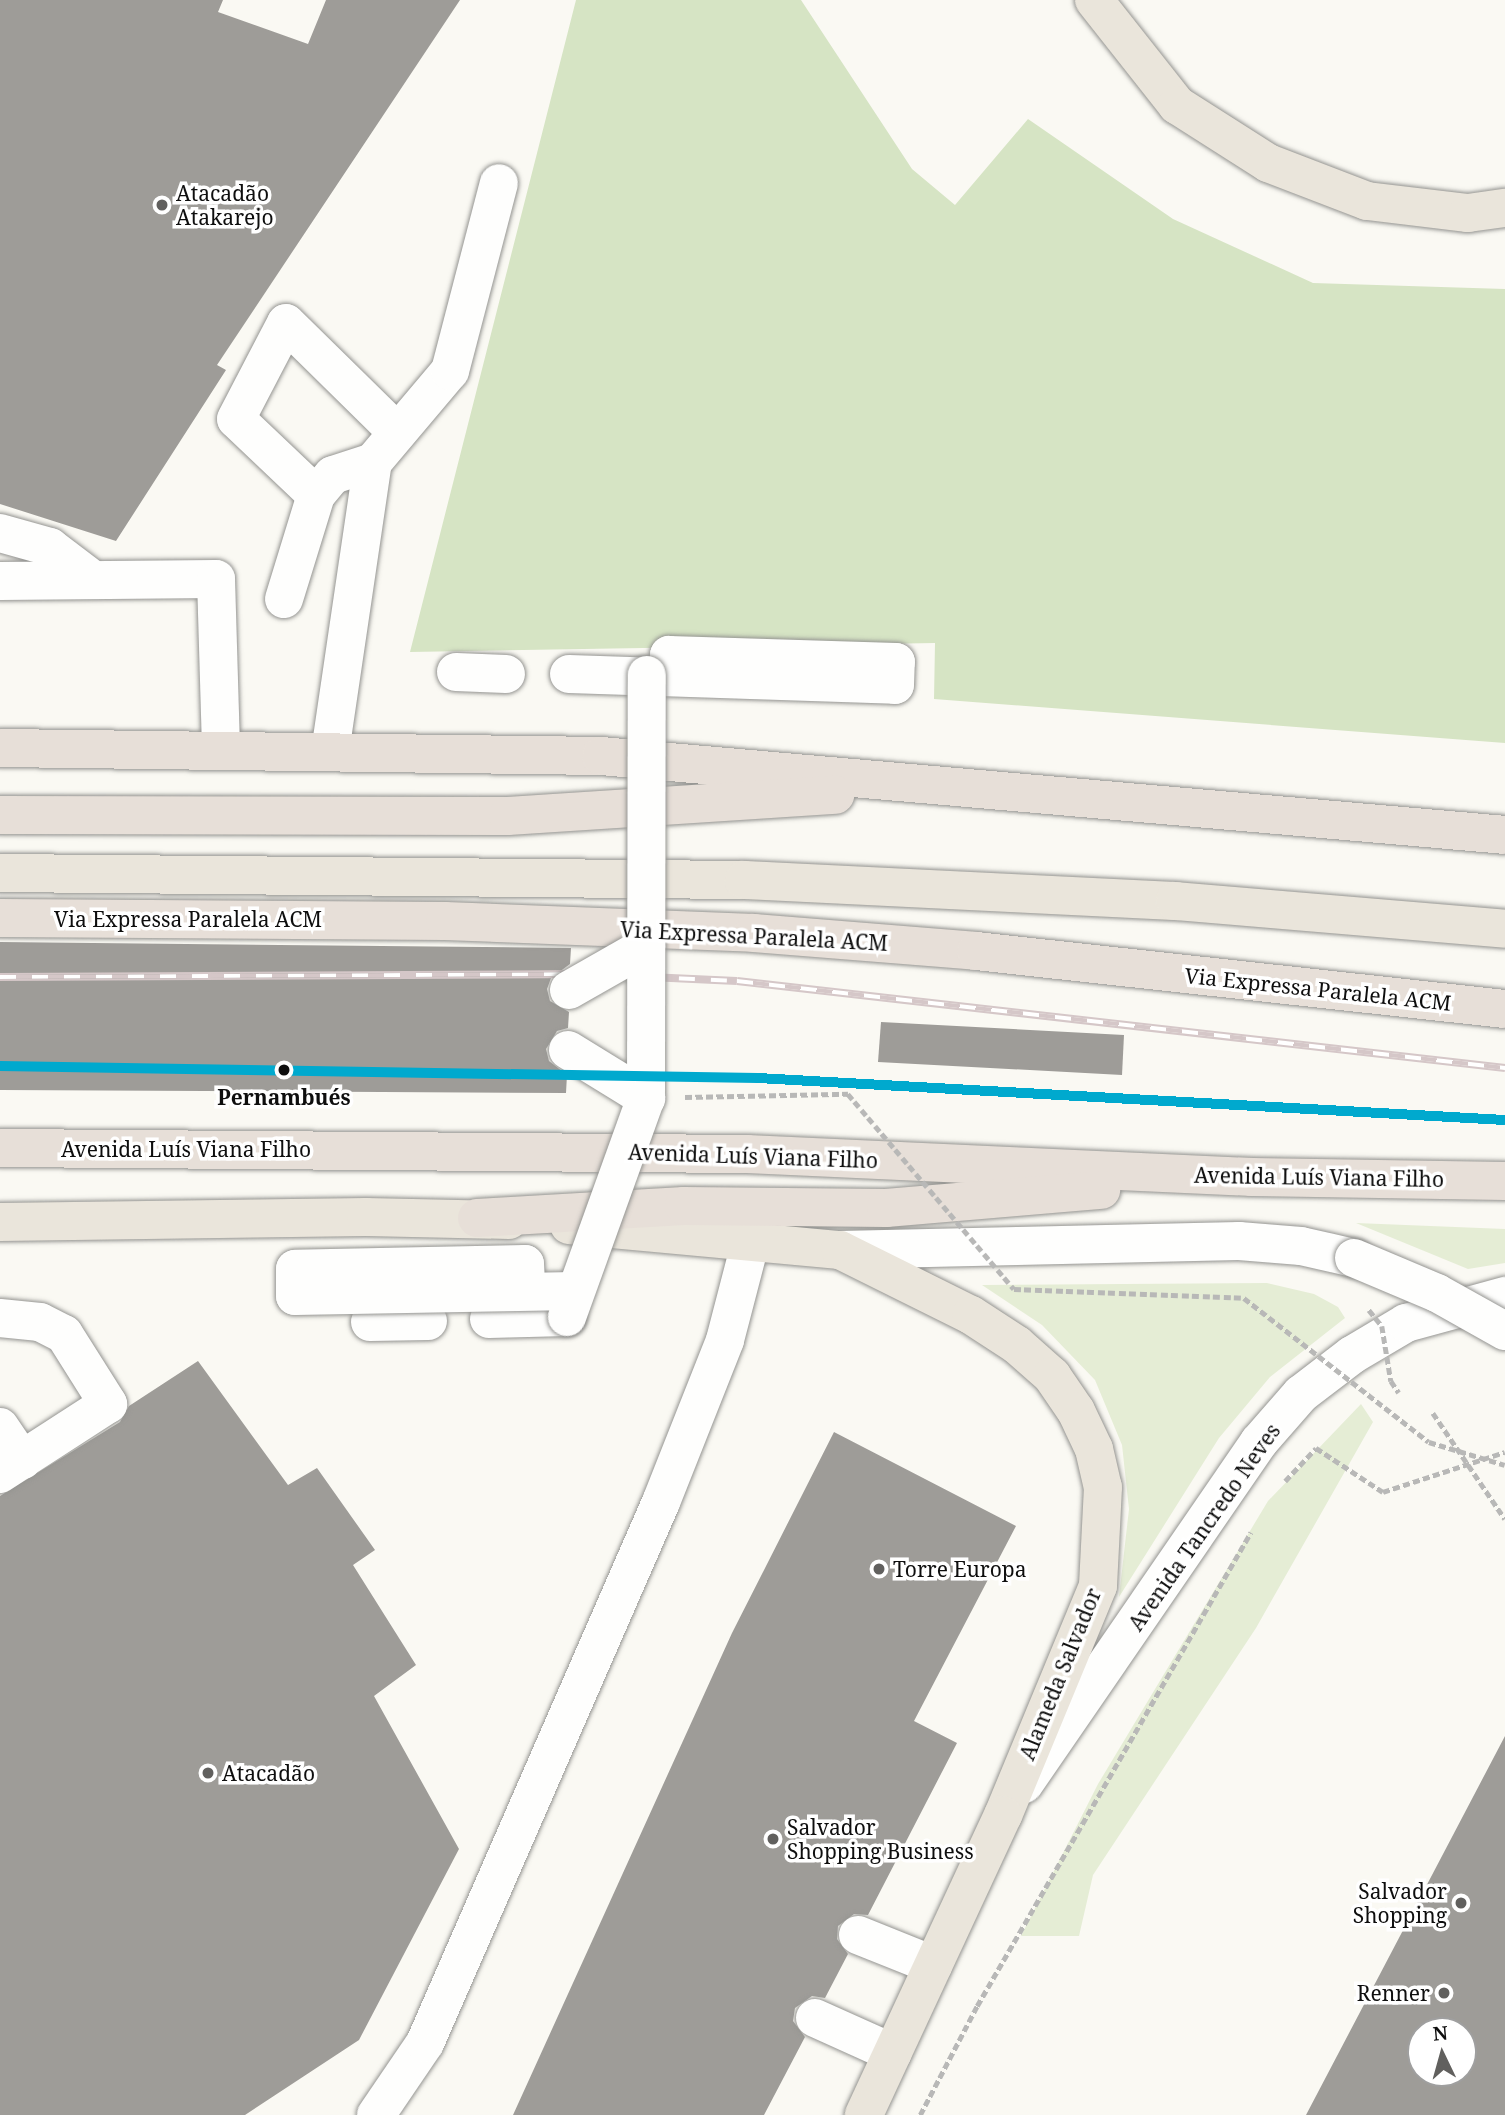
<!DOCTYPE html>
<html>
<head>
<meta charset="utf-8">
<style>
	body { margin:0 }
	#map { position:relative; width:1505px; height:2115px; overflow:hidden; background:#faf9f3; font-family:"Noto Serif",serif }
	div>[style] { position:absolute }
	.green>* { inset:0; background:#e5edd5 }
	.forest>* { inset:0; background:#d6e4c4 }
	.building>* { inset:0; background:#9e9c98 }
	.path>* { height:4.5px; margin-top:-2.25px; transform-origin:0; background:repeating-linear-gradient(90deg,#b8b8b7 0 7px,transparent 0 10.5px) }
	.roads { filter:drop-shadow(0 0 2px #949491) drop-shadow(0 0 2px #949491) }
	.minor>* { height:38px; margin:-19px; padding:0 19px; transform-origin:19px; border-radius:19px; background:#fefefd }
	.major>* { height:38px; margin:-19px; padding:0 19px; transform-origin:19px; border-radius:19px; background:#eae5db }
	.highway>* { height:38px; margin:-19px; padding:0 19px; transform-origin:19px; border-radius:19px; background:#e7dfd8 }
	.rail>* { height:8px; margin-top:-4px; transform-origin:0; background:repeating-linear-gradient(90deg,#fff 0 16px,#d5c7c8 0 32px); box-sizing:border-box; border-block:2px solid #d5c7c8 }
	.path-bridge>* { height:4.5px; margin-top:-2.25px; transform-origin:0; background:repeating-linear-gradient(90deg,#b8b8b7 0 7px,transparent 0 10.5px) }
	.bridges { filter:drop-shadow(0 0 2px #949491) drop-shadow(0 0 2px #949491) }
	.minor-bridge>* { height:38px; margin:-19px; padding:0 19px; transform-origin:19px; border-radius:19px; background:#fefefd }
	.metro-1>* { height:10px; margin:-5px; padding:0 5px; transform-origin:5px; border-radius:5px; background:#00a9ce }
	.dots>* { width:19px; height:19px; translate:-50% -50%; box-sizing:border-box; border:4px solid #fff; border-radius:50% }
	span { translate:-50% -50%; white-space:nowrap; text-align:center; line-height:1.15; -webkit-text-stroke:7px #fff; paint-order:stroke }
	.poi-label { font-size:21px; color:#0e0e0e }
	.left { translate:0 -50%; text-align:left }
	.right { translate:-100% -50%; text-align:right }
	.street-label { font-size:21px; color:#0e0e0e }
	.stop-label { font-size:21px; color:#0e0e0e; font-weight:700 }
	.north { position:absolute; left:1407px; top:2017px; width:70px; height:70px; box-sizing:border-box; background:#fff; border:2px solid #9f9f9f; border-radius:50%; rotate:355deg; font-size:19px; font-weight:700; line-height:28px; text-align:center; color:#0e0e0e }
	.north::after { content:''; display:block; margin:auto; width:24px; height:32px; background:#61605e; clip-path:polygon(50% 0,100% 100%,50% 72%,0 100%) }
</style>
</head>
<body>
<div id="map">
	<div class="green">
		<i style="clip-path:polygon(1356px 1223px,1505px 1229px,1505px 1263px,1468px 1269px)"></i>
		<i style="clip-path:polygon(1267px 1283px,1314px 1294px,1338px 1307px,1345px 1318px,1270px 1377px,1219px 1438px,1119px 1597px,1129px 1509px,1122px 1445px,1095px 1380px,1042px 1325px,982px 1285px)"></i>
		<i style="clip-path:polygon(1361px 1404px,1373px 1422px,1256px 1628px,1093px 1875px,1079px 1936px,1021px 1936px,1098px 1784px,1268px 1501px)"></i>
	</div>
	<div class="forest">
		<i style="clip-path:polygon(576px 0,801px 0,912px 169px,955px 205px,1028px 119px,1173px 219px,1313px 283px,1505px 289px,1505px 743px,934px 699px,935px 643px,410px 652px)"></i>
	</div>
	<div class="building">
		<i style="clip-path:polygon(0 0,223px 0,218px 12px,308px 44px,326px 0,460px 0,217px 365px,226px 370px,116px 541px,0 504px)"></i>
		<i style="clip-path:polygon(0 942px,571px 948px,570px 964px,551px 978px,547px 989px,550px 1001px,569px 1012px,568px 1028px,557px 1031px,546px 1049px,549px 1061px,567px 1075px,566px 1093px,0 1090px)"></i>
		<i style="clip-path:polygon(881px 1022px,1124px 1035px,1122px 1075px,878px 1062px)"></i>
		<i style="clip-path:polygon(198px 1361px,288px 1485px,317px 1468px,375px 1550px,353px 1565px,416px 1665px,374px 1696px,459px 1849px,359px 2040px,245px 2115px,0 2115px,0 1496px,120px 1422px,129px 1406px)"></i>
		<i style="clip-path:polygon(834px 1432px,1016px 1526px,914px 1721px,957px 1743px,868px 1915px,854px 1914px,838px 1926px,837px 1939px,848px 1954px,825px 1998px,812px 1996px,795px 2008px,793px 2021px,805px 2037px,764px 2115px,513px 2115px,732px 1633px)"></i>
		<i style="clip-path:polygon(evenodd,1505px 1736px,1505px 2115px,1306px 2115px,1505px 1736px,1421px 2031px,1463px 2031px,1463px 2073px,1421px 2073px,1421px 2031px)"></i>
	</div>
	<div class="path">
		<i style="left:1433px;top:1413px;width:128px;rotate:55.8deg"></i>
		<i style="left:1285px;top:1481px;width:45px;rotate:-46.8deg"></i>
		<i style="left:1316px;top:1448px;width:80px;rotate:33.3deg"></i>
		<i style="left:1383px;top:1492px;width:128px;rotate:-18.2deg"></i>
		<i style="left:920px;top:2115px;width:123px;rotate:-62.4deg"></i>
		<i style="left:977px;top:2006px;width:547px;rotate:-59.97deg"></i>
	</div>
	<div class="roads">
		<div class="minor">
			<i style="left:316px;top:495px;width:110px;rotate:-136.5deg"></i>
			<i style="left:236px;top:419px;width:108px;rotate:-62.5deg"></i>
			<i style="left:286px;top:323px;width:156px;rotate:44.5deg"></i>
			<i style="left:0;top:533px;width:52px;rotate:15.6deg"></i>
			<i style="left:50px;top:547px;width:53px;rotate:37.3deg"></i>
			<i style="left:0;top:581px;width:216px;rotate:-0.5deg"></i>
			<i style="left:216px;top:579px;width:172px;rotate:88.3deg"></i>
			<i style="left:284px;top:599px;width:109px;rotate:-72.9deg"></i>
			<i style="left:316px;top:495px;width:26px;rotate:-50deg"></i>
			<i style="left:333px;top:475px;width:42px;rotate:-18deg"></i>
			<i style="left:456px;top:672px;width:50px;rotate:2.3deg"></i>
			<i style="left:569px;top:674px;width:326px;rotate:1.9deg"></i>
			<i style="left:895px;top:685px;width:23px;rotate:-88deg"></i>
			<i style="left:896px;top:662px;width:227px;rotate:-178.2deg"></i>
			<i style="left:669px;top:655px;width:14px;rotate:90deg"></i>
			<i style="left:669px;top:669px;width:198px;rotate:2.3deg"></i>
			<i style="left:330px;top:752px;width:293px;rotate:-81.6deg"></i>
			<i style="left:373px;top:462px;width:119px;rotate:-49.8deg"></i>
			<i style="left:450px;top:371px;width:194px;rotate:-75.4deg"></i>
			<i style="left:840px;top:1250px;width:399px;rotate:-1.3deg"></i>
			<i style="left:1239px;top:1241px;width:62px;rotate:4.6deg"></i>
			<i style="left:1301px;top:1246px;width:54px;rotate:12.8deg"></i>
			<i style="left:0;top:1318px;width:40px;rotate:5.7deg"></i>
			<i style="left:40px;top:1322px;width:27px;rotate:27deg"></i>
			<i style="left:64px;top:1334px;width:83px;rotate:57.8deg"></i>
			<i style="left:108px;top:1404px;width:129px;rotate:147.1deg"></i>
			<i style="left:489px;top:1319px;width:78px;rotate:-1.5deg"></i>
			<i style="left:370px;top:1322px;width:58px;rotate:-1deg"></i>
			<i style="left:0;top:1427px;width:40px;rotate:56deg"></i>
			<i style="left:1024px;top:1784px;width:415px;rotate:-55.5deg"></i>
			<i style="left:1259px;top:1442px;width:64px;rotate:-48.8deg"></i>
			<i style="left:1301px;top:1394px;width:64px;rotate:-37.4deg"></i>
			<i style="left:1352px;top:1355px;width:63px;rotate:-30.7deg"></i>
			<i style="left:1406px;top:1323px;width:103px;rotate:-15.3deg"></i>
			<i style="left:858px;top:1935px;width:81px;rotate:21.8deg"></i>
			<i style="left:815px;top:2018px;width:85px;rotate:24.2deg"></i>
			<i style="left:376px;top:2115px;width:87px;rotate:-55.8deg"></i>
			<i style="left:425px;top:2043px;width:590px;rotate:-66.43deg"></i>
			<i style="left:661px;top:1502px;width:174px;rotate:-68.4deg"></i>
			<i style="left:725px;top:1340px;width:103px;rotate:-75.4deg"></i>
		</div>
		<div class="major">
			<i style="left:1094px;top:0;width:134px;rotate:51.7deg"></i>
			<i style="left:1177px;top:105px;width:108px;rotate:32.5deg"></i>
			<i style="left:1268px;top:163px;width:106px;rotate:21deg"></i>
			<i style="left:1367px;top:201px;width:102px;rotate:6.8deg"></i>
			<i style="left:1468px;top:213px;width:37px;rotate:-8deg"></i>
			<i style="left:0;top:873px;width:744px;rotate:0.54deg"></i>
			<i style="left:744px;top:880px;width:432px;rotate:2.8deg"></i>
			<i style="left:1175px;top:901px;width:331px;rotate:4.8deg"></i>
			<i style="left:0;top:1222px;width:366px;rotate:-0.8deg"></i>
			<i style="left:366px;top:1217px;width:143px;rotate:1.2deg"></i>
			<i style="left:569px;top:1225px;width:272px;rotate:5.3deg"></i>
			<i style="left:840px;top:1250px;width:146px;rotate:26.4deg"></i>
			<i style="left:971px;top:1315px;width:55px;rotate:33.1deg"></i>
			<i style="left:1017px;top:1345px;width:47px;rotate:41.5deg"></i>
			<i style="left:1052px;top:1376px;width:42px;rotate:55.6deg"></i>
			<i style="left:1076px;top:1411px;width:42px;rotate:64.7deg"></i>
			<i style="left:1094px;top:1449px;width:39px;rotate:77deg"></i>
			<i style="left:1103px;top:1487px;width:99px;rotate:92.9deg"></i>
			<i style="left:1098px;top:1586px;width:248px;rotate:112.5deg"></i>
			<i style="left:1003px;top:1815px;width:331px;rotate:114.9deg"></i>
		</div>
		<div class="highway">
			<i style="left:0;top:748px;width:601px;rotate:0.76deg"></i>
			<i style="left:601px;top:756px;width:907px;rotate:4.99deg"></i>
			<i style="left:0;top:815px;width:508px;rotate:0.11deg"></i>
			<i style="left:508px;top:816px;width:328px;rotate:-3.7deg"></i>
			<i style="left:0;top:918px;width:445px;rotate:0.4deg"></i>
			<i style="left:445px;top:921px;width:309px;rotate:2.2deg"></i>
			<i style="left:754px;top:933px;width:223px;rotate:4.6deg"></i>
			<i style="left:976px;top:951px;width:532px;rotate:6.26deg"></i>
			<i style="left:0;top:1148px;width:747px;rotate:0.46deg"></i>
			<i style="left:747px;top:1154px;width:506px;rotate:2.61deg"></i>
			<i style="left:1252px;top:1177px;width:253px;rotate:0.9deg"></i>
			<i style="left:477px;top:1218px;width:207px;rotate:-3.3deg"></i>
			<i style="left:684px;top:1206px;width:202px;rotate:0.6deg"></i>
			<i style="left:886px;top:1208px;width:216px;rotate:-4.8deg"></i>
		</div>
	</div>
	<div class="rail">
		<i style="left:0;top:977px;width:583px;rotate:-0.29deg"></i>
		<i style="left:583px;top:974px;width:154px;rotate:2.6deg"></i>
		<i style="left:737px;top:981px;width:773px;rotate:6.46deg"></i>
	</div>
	<div class="path-bridge">
		<i style="left:685px;top:1097px;width:163px;rotate:-1.1deg"></i>
		<i style="left:848px;top:1094px;width:256px;rotate:49.6deg"></i>
		<i style="left:1014px;top:1289px;width:230px;rotate:2.2deg"></i>
		<i style="left:1244px;top:1298px;width:234px;rotate:37.9deg"></i>
		<i style="left:1429px;top:1442px;width:79px;rotate:16.8deg"></i>
		<i style="left:1369px;top:1310px;width:21px;rotate:51deg"></i>
		<i style="left:1382px;top:1326px;width:56px;rotate:80.7deg"></i>
		<i style="left:1391px;top:1381px;width:14px;rotate:56deg"></i>
	</div>
	<div class="bridges">
		<div class="minor-bridge">
			<i style="left:569px;top:990px;width:89px;rotate:-29.7deg"></i>
			<i style="left:568px;top:1050px;width:92px;rotate:31.6deg"></i>
			<i style="left:646px;top:1098px;width:423px;rotate:-89.9deg"></i>
			<i style="left:1354px;top:1258px;width:90px;rotate:22.9deg"></i>
			<i style="left:1437px;top:1293px;width:78px;rotate:29.2deg"></i>
			<i style="left:369px;top:1285px;width:157px;rotate:-0.7deg"></i>
			<i style="left:526px;top:1283px;width:19px;rotate:-93deg"></i>
			<i style="left:525px;top:1264px;width:230px;rotate:178.8deg"></i>
			<i style="left:295px;top:1269px;width:27px;rotate:90deg"></i>
			<i style="left:295px;top:1296px;width:280px;rotate:-1deg"></i>
			<i style="left:567px;top:1317px;width:233px;rotate:-70.2deg"></i>
		</div>
	</div>
	<div class="metro-1">
		<i style="left:0;top:1066px;width:758px;rotate:0.91deg"></i>
		<i style="left:758px;top:1078px;width:748px;rotate:3.22deg"></i>
	</div>
	<div class="dots">
		<i style="left:162px;top:205px;background:#61605e"></i>
		<i style="left:284px;top:1070px;background:#0e0e0e"></i>
		<i style="left:879px;top:1569px;background:#61605e"></i>
		<i style="left:208px;top:1773px;background:#61605e"></i>
		<i style="left:773px;top:1839px;background:#61605e"></i>
		<i style="left:1461px;top:1903px;background:#61605e"></i>
		<i style="left:1444px;top:1993px;background:#61605e"></i>
	</div>
	<div class="poi-label">
		<span class="left" style="left:176px;top:205px">Atacadão<br>Atakarejo</span>
		<span class="left" style="left:893px;top:1569px">Torre Europa</span>
		<span class="left" style="left:222px;top:1773px">Atacadão</span>
		<span class="left" style="left:787px;top:1839px">Salvador<br>Shopping Business</span>
		<span class="right" style="left:1447px;top:1903px">Salvador<br>Shopping</span>
		<span class="right" style="left:1430px;top:1993px">Renner</span>
	</div>
	<div class="street-label">
		<span style="left:188px;top:919px">Via Expressa Paralela ACM</span>
		<span style="left:754px;top:936px;rotate:3deg">Via Expressa Paralela ACM</span>
		<span style="left:1318px;top:989px;rotate:6deg">Via Expressa Paralela ACM</span>
		<span style="left:186px;top:1149px">Avenida Luís Viana Filho</span>
		<span style="left:753px;top:1156px;rotate:2deg">Avenida Luís Viana Filho</span>
		<span style="left:1319px;top:1177px;rotate:1deg">Avenida Luís Viana Filho</span>
		<span style="left:1204px;top:1527px;rotate:-55deg">Avenida Tancredo Neves</span>
		<span style="left:1060px;top:1674px;rotate:-68deg">Alameda Salvador</span>
	</div>
	<div class="stop-label">
		<span style="left:284px;top:1097px">Pernambués</span>
	</div>
	<div class="north">N</div>
</div>
</body>
</html>
